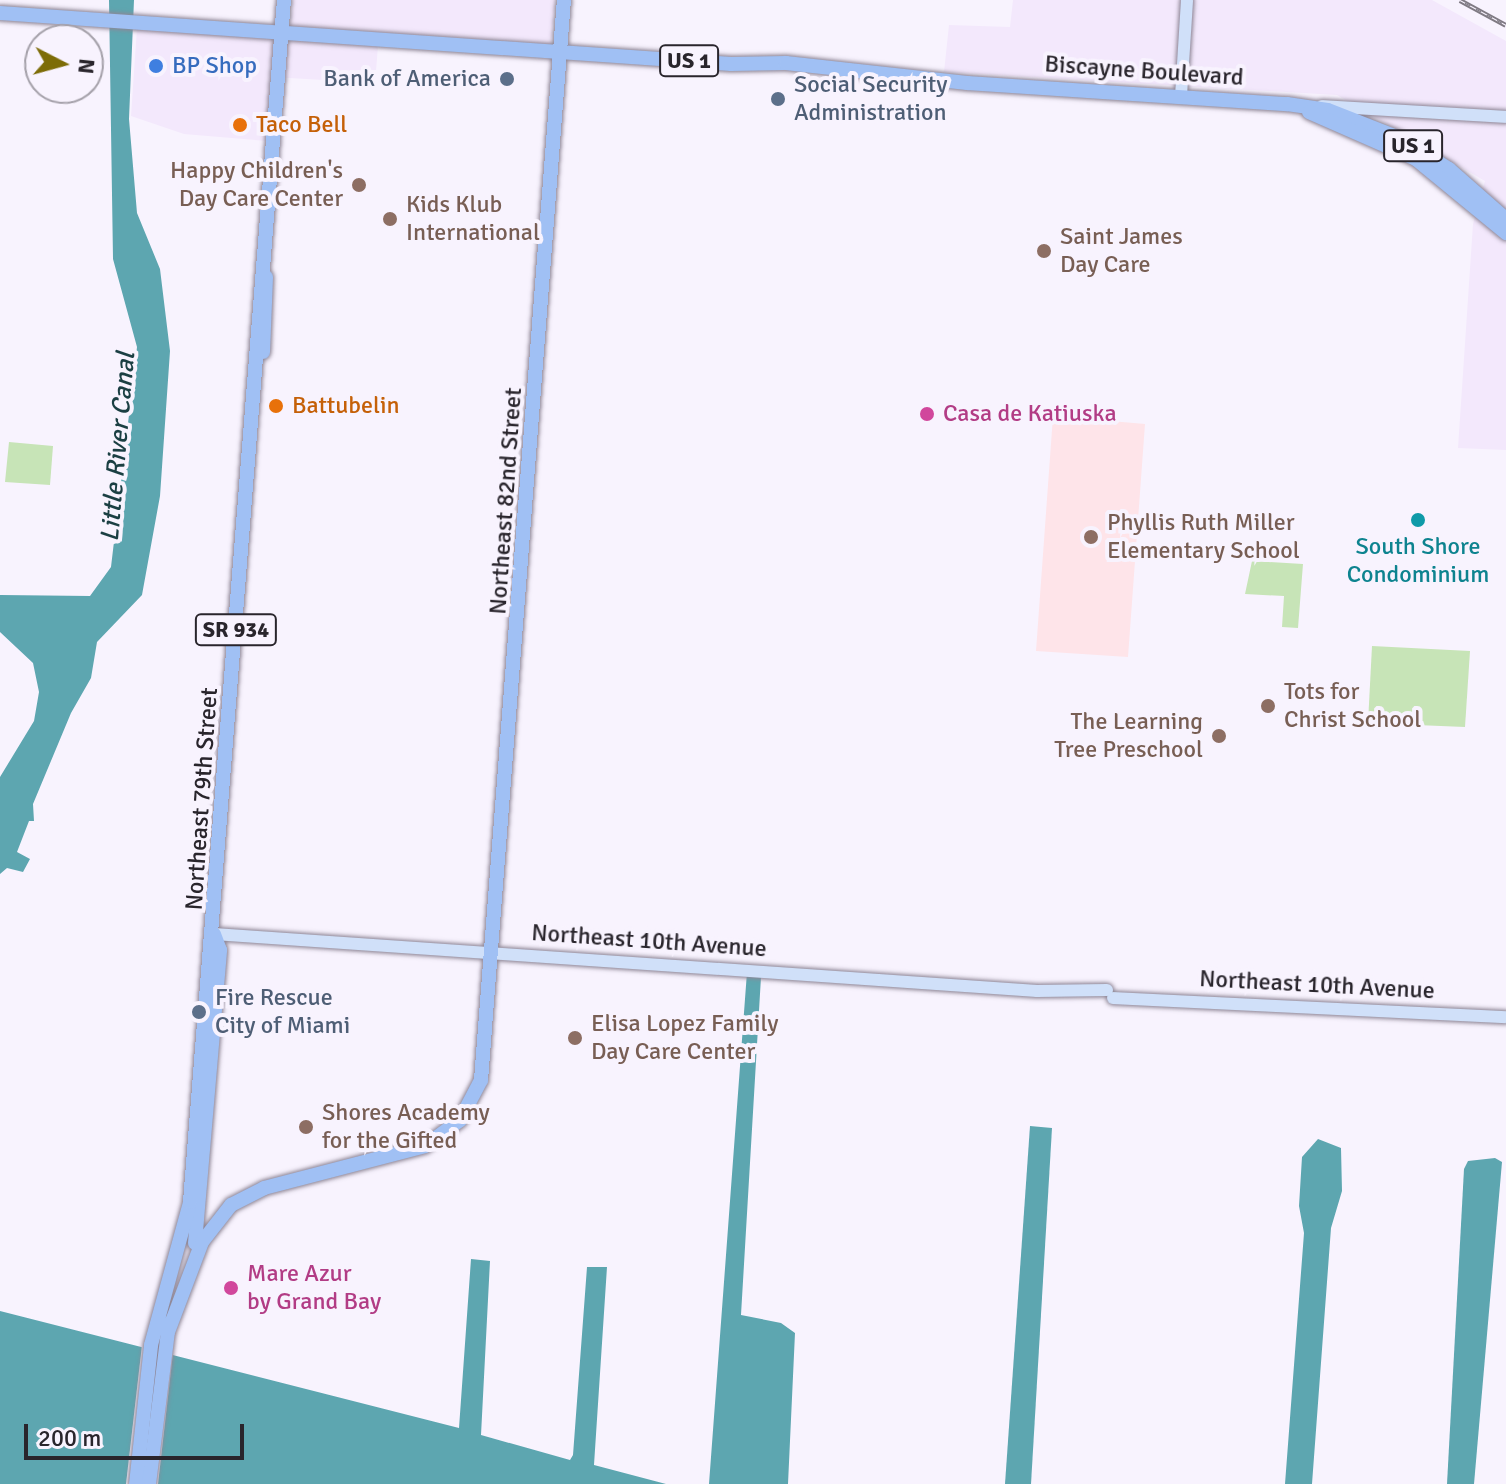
<!DOCTYPE html>
<html>
<head>
<meta charset="utf-8">
<style>
	body { margin:0 }
	#map { position:relative; width:1506px; height:1484px; overflow:hidden; background:#f8f3fe; font-family:Signika,sans-serif }
	div>[style] { position:absolute }
	.built>* { inset:0; background:#f3e8fc }
	.education>* { inset:0; background:#fee4e9 }
	.green>* { inset:0; background:#c7e4b7 }
	.water>* { inset:0; background:#5da6b0 }
	.pier>* { inset:0; background:#f8f3fe }
	.roads { filter:drop-shadow(0 0 2px #8e8696) drop-shadow(0 0 2px #8e8696) }
	.secondary>* { height:12px; margin:-6px; padding:0 6px; transform-origin:6px; border-radius:6px; background:#d0e0f9 }
	.primary>* { height:14px; margin:-7px; padding:0 7px; transform-origin:7px; border-radius:7px; background:#a0c0f4 }
	.rail>* { height:5px; margin-top:-2.5px; transform-origin:0; background:repeating-linear-gradient(90deg,#f8f3fe 0 6px,#7f7a83 0 12px); box-sizing:border-box; border-block:2px solid #7f7a83 }
	.dots>* { width:22px; height:22px; translate:-50% -50%; box-sizing:border-box; border:4px solid #f8f3fe; border-radius:50% }
	span { translate:-50% -50%; white-space:nowrap; text-align:center; line-height:1.15; -webkit-text-stroke:8px #f8f3fe; paint-order:stroke }
	.shield-label span { padding:2px 6px; background:#f8f3fe; border:2px solid; border-radius:6px; -webkit-text-stroke-width:0 }
	.shield-label { font-size:22px; color:#29252c; font-weight:700 }
	.shop-label { font-size:24px; color:#366cbe }
	.left { translate:0 -50%; text-align:left }
	.street-label { font-size:24px; color:#29252c }
	.service-label { font-size:24px; color:#4e5e75 }
	.right { translate:-100% -50%; text-align:right }
	.food-label { font-size:24px; color:#c56008 }
	.education-label { font-size:24px; color:#785e54 }
	.hotel-label { font-size:24px; color:#b23c85 }
	.culture-label { font-size:24px; color:#0d838f }
	.water-label { font-size:26px; color:#1b3f43; font-style:italic }
	.north { position:absolute; left:24px; top:24px; width:80px; height:80px; box-sizing:border-box; background:#f8f3fe; border:2px solid #a5a1aa; border-radius:50%; rotate:96deg; font-size:22px; font-weight:700; line-height:32px; text-align:center; color:#29252c }
	.north::after { content:''; display:block; margin:auto; width:28px; height:36px; background:#7d6c07; clip-path:polygon(50% 0,100% 100%,50% 72%,0 100%) }
	.scale { position:absolute; left:24px; top:1424px; width:220px; height:36px; box-sizing:border-box; border:4px solid #29252c; border-top:0; padding-left:10px; font-size:24px; line-height:28px; white-space:nowrap; color:#29252c; -webkit-text-stroke:6px #f8f3fe; paint-order:stroke }
</style>
</head>
<body>
<div id="map">
	<div class="built">
		<i style="clip-path:polygon(293px 0,555px 0,551px 45px,379px 34px,375px 83px,272px 77px,267px 141px,184px 134px,131px 116px,137px 28px,289px 39px)"></i>
		<i style="clip-path:polygon(1013px 0,1432px 0,1506px 41px,1506px 450px,1458px 448px,1473px 224px,1485px 181px,1337px 95px,944px 72px,949px 25px,1010px 27px)"></i>
	</div>
	<div class="education">
		<i style="clip-path:polygon(1053px 416px,1145px 424px,1128px 657px,1036px 651px)"></i>
	</div>
	<div class="green">
		<i style="clip-path:polygon(9px 442px,53px 446px,50px 485px,5px 482px)"></i>
		<i style="clip-path:polygon(1252px 561px,1303px 564px,1298px 628px,1282px 627px,1284px 596px,1245px 594px)"></i>
		<i style="clip-path:polygon(1372px 646px,1470px 651px,1465px 727px,1368px 723px)"></i>
	</div>
	<div class="water">
		<i style="clip-path:polygon(109px 0,134px 0,129px 119px,137px 213px,160px 269px,170px 351px,160px 496px,142px 595px,97px 642px,91px 678px,71px 713px,33px 804px,34px 821px,29px 821px,17px 852px,30px 859px,23px 872px,7px 868px,0 874px,0 777px,34px 721px,39px 692px,33px 663px,0 632px,0 595px,90px 596px,111px 567px,137px 347px,113px 259px)"></i>
		<i style="clip-path:polygon(747px 972px,761px 977px,741px 1315px,781px 1323px,795px 1333px,788px 1484px,709px 1484px)"></i>
		<i style="clip-path:polygon(1030px 1126px,1052px 1128px,1031px 1484px,1005px 1484px)"></i>
		<i style="clip-path:polygon(1318px 1139px,1341px 1148px,1342px 1191px,1331px 1228px,1312px 1484px,1285px 1484px,1304px 1233px,1299px 1206px,1302px 1157px)"></i>
		<i style="clip-path:polygon(1495px 1158px,1502px 1162px,1474px 1484px,1447px 1484px,1464px 1169px,1468px 1161px)"></i>
		<i style="clip-path:polygon(471px 1259px,490px 1261px,481px 1435px,570px 1460px,573px 1455px,587px 1267px,607px 1267px,594px 1465px,666px 1484px,0 1484px,0 1311px,459px 1428px)"></i>
	</div>
	<div class="pier">
		<i style="clip-path:polygon(142px 1345px,173px 1353px,158px 1484px,126px 1484px)"></i>
	</div>
	<div class="roads">
		<div class="secondary">
			<i style="left:1181px;top:96px;width:96px;rotate:-86.4deg"></i>
			<i style="left:1322px;top:106px;width:184px;rotate:3.4deg"></i>
			<i style="left:214px;top:934px;width:825px;rotate:3.96deg"></i>
			<i style="left:1037px;top:991px;width:70px;rotate:-0.8deg"></i>
			<i style="left:1113px;top:998px;width:393px;rotate:2.8deg"></i>
		</div>
		<div class="primary">
			<i style="left:0;top:13px;width:733px;rotate:3.99deg"></i>
			<i style="left:731px;top:64px;width:55px;rotate:-1deg"></i>
			<i style="left:786px;top:63px;width:182px;rotate:6.3deg"></i>
			<i style="left:967px;top:83px;width:321px;rotate:3.8deg"></i>
			<i style="left:1287px;top:104px;width:41px;rotate:8.3deg"></i>
			<i style="left:1328px;top:110px;width:74px;rotate:21.4deg"></i>
			<i style="left:1397px;top:137px;width:61px;rotate:31.6deg"></i>
			<i style="left:1449px;top:169px;width:76px;rotate:41.3deg"></i>
			<i style="left:1309px;top:112px;width:117px;rotate:23.7deg"></i>
			<i style="left:1416px;top:159px;width:117px;rotate:39.4deg"></i>
			<i style="left:263px;top:352px;width:75px;rotate:-87.7deg"></i>
			<i style="left:195px;top:1243px;width:294px;rotate:-85.1deg"></i>
			<i style="left:220px;top:950px;width:17px;rotate:-111deg"></i>
			<i style="left:168px;top:1332px;width:96px;rotate:-69.3deg"></i>
			<i style="left:202px;top:1242px;width:47px;rotate:-51.9deg"></i>
			<i style="left:231px;top:1205px;width:37px;rotate:-27deg"></i>
			<i style="left:264px;top:1188px;width:166px;rotate:-14.6deg"></i>
			<i style="left:425px;top:1146px;width:44px;rotate:-36.6deg"></i>
			<i style="left:460px;top:1120px;width:45px;rotate:-62.3deg"></i>
			<i style="left:481px;top:1080px;width:1083px;rotate:-85.61deg"></i>
			<i style="left:136px;top:1484px;width:140px;rotate:-83.8deg"></i>
			<i style="left:151px;top:1345px;width:148px;rotate:-74.7deg"></i>
			<i style="left:190px;top:1202px;width:1206px;rotate:-85.53deg"></i>
			<i style="left:149px;top:1484px;width:162px;rotate:-82.9deg"></i>
		</div>
	</div>
	<div class="rail">
		<i style="left:1460px;top:0;width:52px;rotate:28.5deg"></i>
	</div>
	<div class="dots">
		<i style="left:156px;top:66px;background:#3f7fe0"></i>
		<i style="left:507px;top:79px;background:#5c6f8a"></i>
		<i style="left:778px;top:99px;background:#5c6f8a"></i>
		<i style="left:240px;top:125px;background:#e8710a"></i>
		<i style="left:359px;top:185px;background:#8d6e63"></i>
		<i style="left:390px;top:219px;background:#8d6e63"></i>
		<i style="left:1044px;top:251px;background:#8d6e63"></i>
		<i style="left:276px;top:406px;background:#e8710a"></i>
		<i style="left:927px;top:414px;background:#d1479c"></i>
		<i style="left:1418px;top:520px;background:#0f9aa8"></i>
		<i style="left:1091px;top:537px;background:#8d6e63"></i>
		<i style="left:1268px;top:706px;background:#8d6e63"></i>
		<i style="left:1219px;top:736px;background:#8d6e63"></i>
		<i style="left:199px;top:1012px;background:#5c6f8a"></i>
		<i style="left:575px;top:1038px;background:#8d6e63"></i>
		<i style="left:306px;top:1127px;background:#8d6e63"></i>
		<i style="left:231px;top:1288px;background:#d1479c"></i>
	</div>
	<div class="shield-label">
		<span style="left:689px;top:61px">US 1</span>
		<span style="left:1413px;top:146px">US 1</span>
		<span style="left:236px;top:630px">SR 934</span>
	</div>
	<div class="shop-label">
		<span class="left" style="left:172px;top:66px">BP Shop</span>
	</div>
	<div class="street-label">
		<span style="left:1144px;top:71px;rotate:4deg">Biscayne Boulevard</span>
		<span style="left:506px;top:501px;rotate:-86deg">Northeast 82nd Street</span>
		<span style="left:202px;top:799px;rotate:-86deg">Northeast 79th Street</span>
		<span style="left:649px;top:941px;rotate:4deg">Northeast 10th Avenue</span>
		<span style="left:1317px;top:985px;rotate:3deg">Northeast 10th Avenue</span>
	</div>
	<div class="service-label">
		<span class="right" style="left:491px;top:79px">Bank of America</span>
		<span class="left" style="left:794px;top:99px">Social Security<br>Administration</span>
		<span class="left" style="left:215px;top:1012px">Fire Rescue<br>City of Miami</span>
	</div>
	<div class="food-label">
		<span class="left" style="left:256px;top:125px">Taco Bell</span>
		<span class="left" style="left:292px;top:406px">Battubelin</span>
	</div>
	<div class="education-label">
		<span class="right" style="left:343px;top:185px">Happy Children's<br>Day Care Center</span>
		<span class="left" style="left:406px;top:219px">Kids Klub<br>International</span>
		<span class="left" style="left:1060px;top:251px">Saint James<br>Day Care</span>
		<span class="left" style="left:1107px;top:537px">Phyllis Ruth Miller<br>Elementary School</span>
		<span class="left" style="left:1284px;top:706px">Tots for<br>Christ School</span>
		<span class="right" style="left:1203px;top:736px">The Learning<br>Tree Preschool</span>
		<span class="left" style="left:591px;top:1038px">Elisa Lopez Family<br>Day Care Center</span>
		<span class="left" style="left:322px;top:1127px">Shores Academy<br>for the Gifted</span>
	</div>
	<div class="hotel-label">
		<span class="left" style="left:943px;top:414px">Casa de Katiuska</span>
		<span class="left" style="left:247px;top:1288px">Mare Azur<br>by Grand Bay</span>
	</div>
	<div class="culture-label">
		<span style="left:1418px;top:561px">South Shore<br>Condominium</span>
	</div>
	<div class="water-label">
		<span style="left:119px;top:447px;rotate:-85deg">Little River Canal</span>
	</div>
	<div class="north">N</div>
	<div class="scale">200 m</div>
</div>
</body>
</html>
